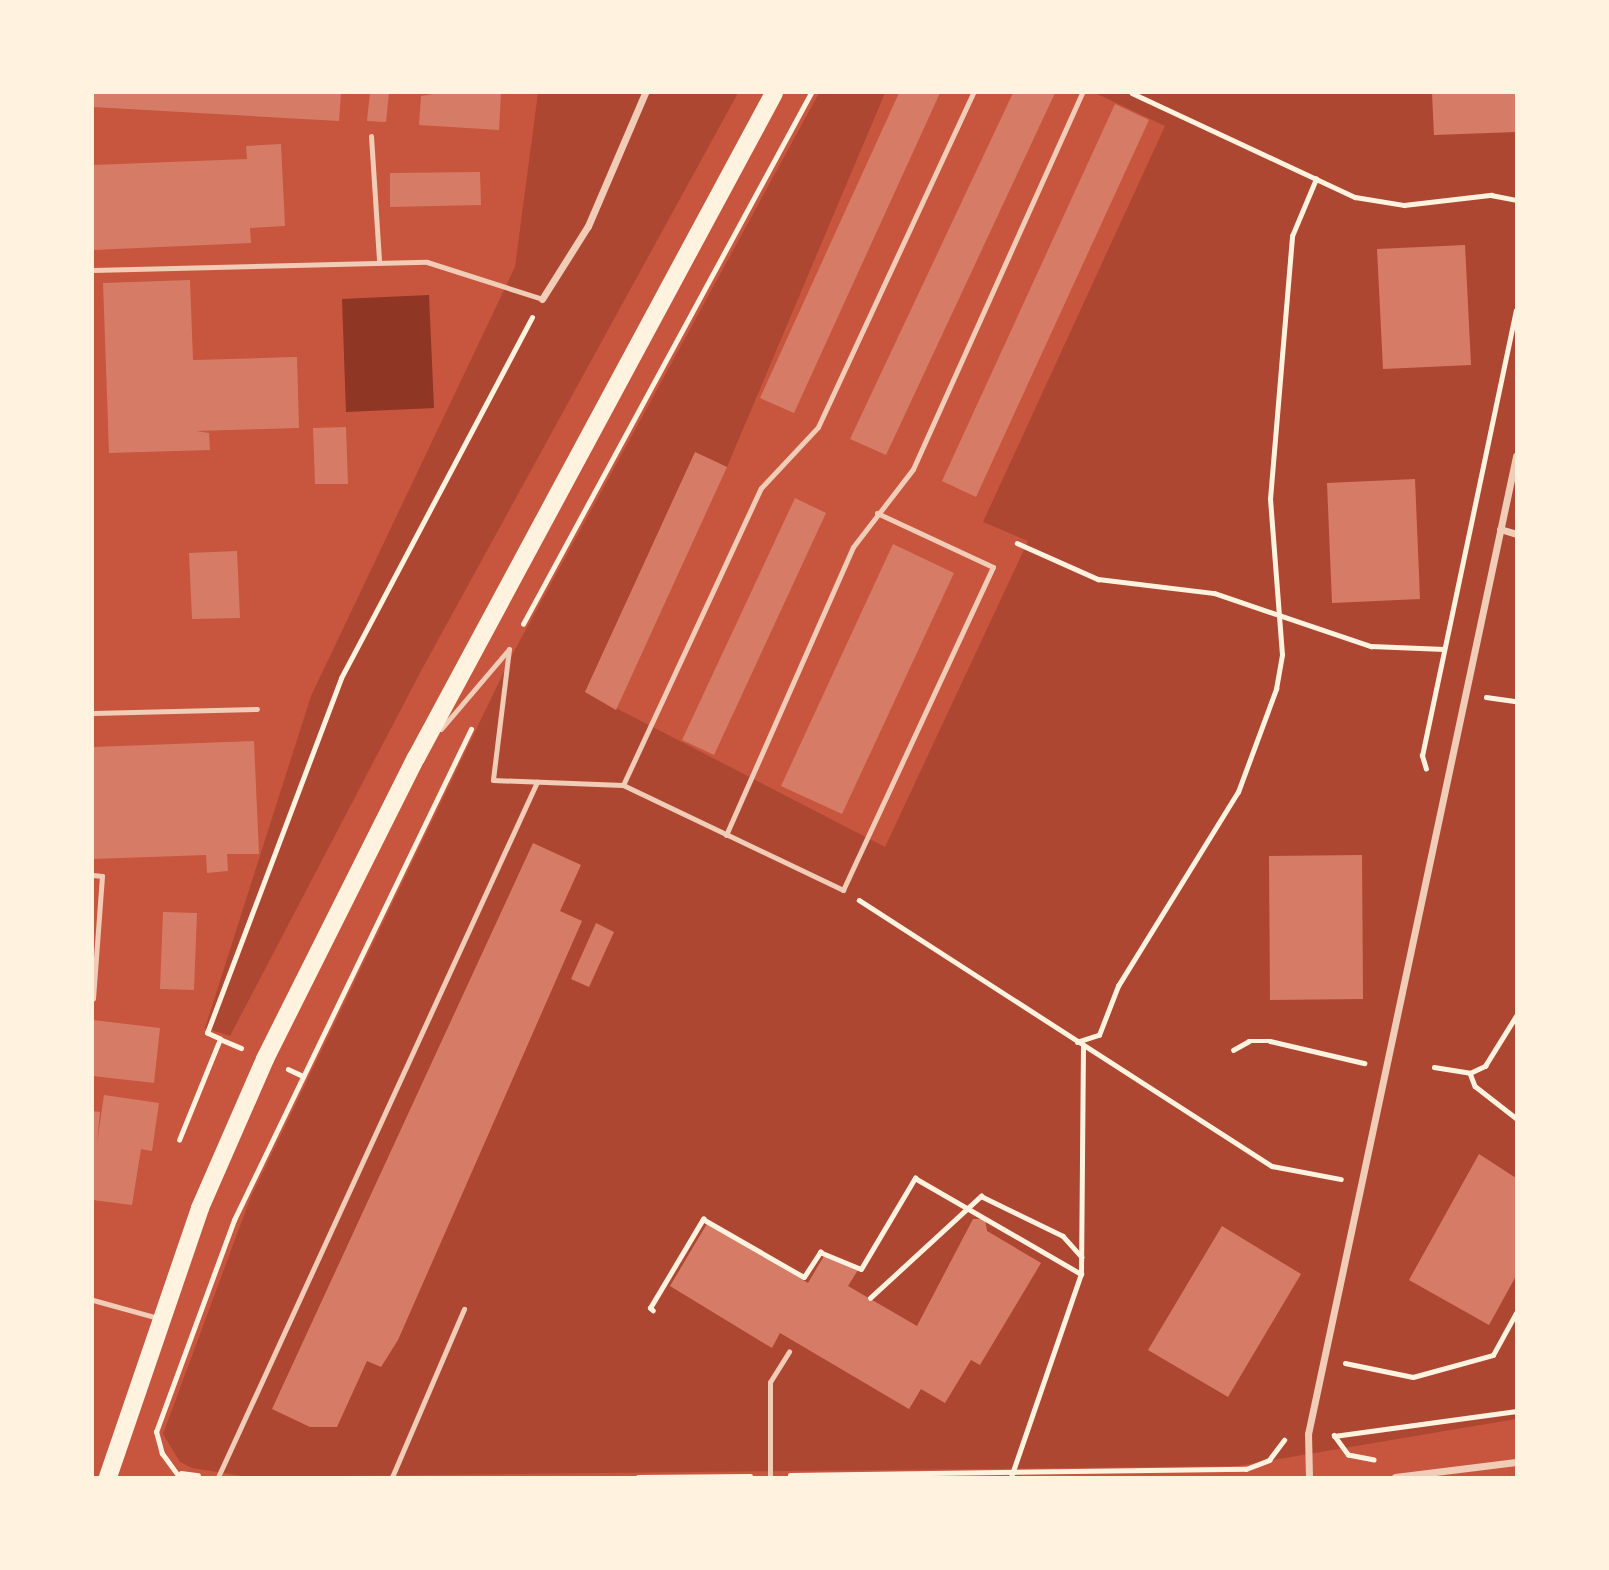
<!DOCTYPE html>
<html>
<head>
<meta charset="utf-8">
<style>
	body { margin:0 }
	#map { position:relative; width:1609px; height:1570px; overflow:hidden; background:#c8553d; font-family:"Work Sans",sans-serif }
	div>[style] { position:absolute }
	.green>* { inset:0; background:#ae4732 }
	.water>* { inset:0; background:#8f3625 }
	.building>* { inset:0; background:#d67c66 }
	.path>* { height:4.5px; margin:-2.25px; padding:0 2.25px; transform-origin:2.25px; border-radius:2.25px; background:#fff3e0 }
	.service>* { height:5px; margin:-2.5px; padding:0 2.5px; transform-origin:2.5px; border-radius:2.5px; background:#f1ccb7 }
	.minor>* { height:7px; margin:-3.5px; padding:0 3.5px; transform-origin:3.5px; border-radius:3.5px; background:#f1ccb7 }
	.primary>* { height:18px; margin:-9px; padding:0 9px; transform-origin:9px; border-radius:9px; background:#fff3e0 }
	span { translate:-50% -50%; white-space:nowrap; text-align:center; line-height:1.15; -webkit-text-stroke:5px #fff3e0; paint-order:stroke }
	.frame { position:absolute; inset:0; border:94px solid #fff3e0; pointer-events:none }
</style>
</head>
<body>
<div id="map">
	<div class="green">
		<i style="clip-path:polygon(538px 93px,738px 93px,421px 671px,230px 1036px,205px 1028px,311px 696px,515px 267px)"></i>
		<i style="clip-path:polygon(819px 93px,885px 93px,727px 467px,695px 453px,585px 692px,885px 847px,1028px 541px,983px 522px,1165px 126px,1095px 93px,1516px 93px,1516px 1419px,1238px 1466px,248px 1477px,192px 1468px,180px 1462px,163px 1434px,250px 1199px,512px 655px)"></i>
	</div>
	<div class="water">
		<i style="clip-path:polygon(429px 295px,434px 408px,346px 412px,342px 299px)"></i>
	</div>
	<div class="building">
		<i style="clip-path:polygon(93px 93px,341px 93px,339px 121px,93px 107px)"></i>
		<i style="clip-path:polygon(370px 93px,389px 93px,386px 122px,367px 121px)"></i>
		<i style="clip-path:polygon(439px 93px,501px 93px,499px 130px,419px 125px,421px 96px)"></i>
		<i style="clip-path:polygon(899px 93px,940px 93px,794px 413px,760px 398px)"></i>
		<i style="clip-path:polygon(1013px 93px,1055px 93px,886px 455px,850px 439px)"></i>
		<i style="clip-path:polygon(1432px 93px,1516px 93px,1516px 132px,1434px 135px)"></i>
		<i style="clip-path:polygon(1115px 104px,1149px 120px,976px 497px,942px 481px)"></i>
		<i style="clip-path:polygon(281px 144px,285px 226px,250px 228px,251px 243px,93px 250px,93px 165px,247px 159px,246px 146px)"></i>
		<i style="clip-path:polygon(480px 172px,481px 205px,390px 207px,390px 173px)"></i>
		<i style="clip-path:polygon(1465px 245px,1471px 365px,1383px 369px,1377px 249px)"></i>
		<i style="clip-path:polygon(190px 280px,193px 360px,297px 357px,299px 428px,196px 431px,209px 433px,210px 450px,109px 453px,103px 283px)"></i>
		<i style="clip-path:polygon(346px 427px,348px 484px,315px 484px,313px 428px)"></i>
		<i style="clip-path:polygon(695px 452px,727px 467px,616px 710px,585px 692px)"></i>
		<i style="clip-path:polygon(1415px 479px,1420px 599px,1332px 603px,1327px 483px)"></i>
		<i style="clip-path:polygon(795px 498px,826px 513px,714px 755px,682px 740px)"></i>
		<i style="clip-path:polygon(893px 544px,954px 573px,842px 814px,781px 786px)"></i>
		<i style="clip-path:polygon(237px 551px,240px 618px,192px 619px,189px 553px)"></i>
		<i style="clip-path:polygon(254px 741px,259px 854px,227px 854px,228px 871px,207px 873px,206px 855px,93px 859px,93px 747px)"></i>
		<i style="clip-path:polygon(533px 843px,581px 865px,560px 911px,582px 921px,398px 1340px,381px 1367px,367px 1361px,337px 1427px,310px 1427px,272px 1409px)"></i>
		<i style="clip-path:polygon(1362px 855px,1363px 999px,1270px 1000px,1269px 856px)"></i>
		<i style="clip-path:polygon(163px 912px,197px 913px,194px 990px,160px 989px)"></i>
		<i style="clip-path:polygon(596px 923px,614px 932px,589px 987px,571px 979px)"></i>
		<i style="clip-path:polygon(93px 1020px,160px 1028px,154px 1083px,93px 1076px)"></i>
		<i style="clip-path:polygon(104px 1095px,159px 1103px,152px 1151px,141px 1149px,132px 1205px,93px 1200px,93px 1111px,100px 1112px,97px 1143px)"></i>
		<i style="clip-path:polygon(1479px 1154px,1516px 1178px,1516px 1276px,1489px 1325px,1409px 1280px)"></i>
		<i style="clip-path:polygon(973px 1219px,985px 1219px,987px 1231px,1041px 1263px,980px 1365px,971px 1360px,945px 1403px,921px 1389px,909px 1409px,780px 1333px,772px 1348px,670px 1286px,708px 1222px,808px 1283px,824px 1256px,858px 1270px,848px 1286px,917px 1326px)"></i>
		<i style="clip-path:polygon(1222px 1226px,1301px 1274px,1228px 1397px,1148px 1350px)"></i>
	</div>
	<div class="path">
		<i style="left:1132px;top:93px;width:246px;rotate:25deg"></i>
		<i style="left:1355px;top:197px;width:50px;rotate:9.3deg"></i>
		<i style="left:1404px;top:205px;width:88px;rotate:-6.6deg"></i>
		<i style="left:1491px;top:195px;width:25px;rotate:11deg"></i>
		<i style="left:1017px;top:543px;width:89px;rotate:24deg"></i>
		<i style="left:1098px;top:579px;width:117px;rotate:6.9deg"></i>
		<i style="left:1214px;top:593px;width:166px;rotate:18.7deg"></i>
		<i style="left:1371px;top:646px;width:73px;rotate:2.4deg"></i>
		<i style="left:523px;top:624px;width:604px;rotate:-61.53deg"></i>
		<i style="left:1486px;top:697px;width:30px;rotate:8deg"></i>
		<i style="left:1426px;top:769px;width:14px;rotate:-107deg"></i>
		<i style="left:1422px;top:756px;width:455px;rotate:-78.1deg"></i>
		<i style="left:859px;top:900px;width:491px;rotate:32.8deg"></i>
		<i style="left:1272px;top:1166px;width:70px;rotate:10.7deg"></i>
		<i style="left:220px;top:1039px;width:14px;rotate:-155deg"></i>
		<i style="left:207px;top:1033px;width:379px;rotate:-69.3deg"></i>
		<i style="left:341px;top:678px;width:408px;rotate:-62.1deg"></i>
		<i style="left:1077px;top:1042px;width:23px;rotate:-18deg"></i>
		<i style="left:1099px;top:1035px;width:53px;rotate:-68.8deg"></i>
		<i style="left:1118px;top:986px;width:228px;rotate:-58.3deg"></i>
		<i style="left:1238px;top:792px;width:110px;rotate:-69.7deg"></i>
		<i style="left:1276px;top:689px;width:35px;rotate:-80deg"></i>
		<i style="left:1282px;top:655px;width:156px;rotate:-94.4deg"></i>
		<i style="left:1270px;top:499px;width:264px;rotate:-85.2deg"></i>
		<i style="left:1292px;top:236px;width:62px;rotate:-67.2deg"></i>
		<i style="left:1233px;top:1050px;width:18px;rotate:-29deg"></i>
		<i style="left:1249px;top:1041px;width:21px"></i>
		<i style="left:1270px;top:1041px;width:97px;rotate:13.2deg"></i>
		<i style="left:1434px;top:1067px;width:36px;rotate:9deg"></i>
		<i style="left:1470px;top:1073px;width:17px;rotate:-25deg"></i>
		<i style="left:1485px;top:1066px;width:59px;rotate:-58.2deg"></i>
		<i style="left:288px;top:1069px;width:17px;rotate:25deg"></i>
		<i style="left:1470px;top:1073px;width:14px;rotate:69deg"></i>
		<i style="left:1475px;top:1086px;width:52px;rotate:38deg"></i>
		<i style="left:179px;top:1140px;width:109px;rotate:-67.9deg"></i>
		<i style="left:220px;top:1039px;width:23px;rotate:23deg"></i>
		<i style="left:870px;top:1298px;width:151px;rotate:-42.6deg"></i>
		<i style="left:981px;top:1196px;width:91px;rotate:26deg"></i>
		<i style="left:1063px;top:1236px;width:28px;rotate:48deg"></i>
		<i style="left:653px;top:1311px;width:4px;rotate:-135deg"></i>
		<i style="left:650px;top:1308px;width:104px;rotate:-59.2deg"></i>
		<i style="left:703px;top:1219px;width:116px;rotate:29.9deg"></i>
		<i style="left:804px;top:1277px;width:30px;rotate:-57deg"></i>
		<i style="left:820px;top:1252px;width:44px;rotate:22.5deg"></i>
		<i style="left:861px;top:1269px;width:106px;rotate:-59.3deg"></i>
		<i style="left:915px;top:1178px;width:192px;rotate:30deg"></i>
		<i style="left:1345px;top:1363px;width:69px;rotate:11.6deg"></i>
		<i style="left:1413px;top:1377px;width:83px;rotate:-15.4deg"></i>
		<i style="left:1493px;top:1355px;width:48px;rotate:-61.3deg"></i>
		<i style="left:1374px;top:1460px;width:26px;rotate:-169deg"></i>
		<i style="left:1348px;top:1455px;width:24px;rotate:-126deg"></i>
		<i style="left:1334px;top:1436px;width:184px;rotate:-7.8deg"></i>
		<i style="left:181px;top:1473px;width:17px;rotate:7deg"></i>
		<i style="left:790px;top:1475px;width:456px;rotate:-0.8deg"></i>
		<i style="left:1246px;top:1469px;width:25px;rotate:-21deg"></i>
		<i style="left:1269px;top:1460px;width:25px;rotate:-53deg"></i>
		<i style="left:179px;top:1477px;width:29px;rotate:-126deg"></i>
		<i style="left:162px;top:1454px;width:23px;rotate:-105deg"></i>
		<i style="left:156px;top:1432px;width:226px;rotate:-69.8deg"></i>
		<i style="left:234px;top:1220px;width:545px;rotate:-64.23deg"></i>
		<i style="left:638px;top:1477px;width:112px;rotate:-0.5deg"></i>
		<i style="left:1011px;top:1477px;width:215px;rotate:-71deg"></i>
		<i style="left:1081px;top:1274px;width:227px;rotate:-89.5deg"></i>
	</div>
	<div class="service">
		<i style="left:371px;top:136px;width:125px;rotate:86.3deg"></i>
		<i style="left:93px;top:270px;width:334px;rotate:-1.4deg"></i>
		<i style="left:427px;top:262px;width:121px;rotate:17.8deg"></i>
		<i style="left:93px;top:713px;width:164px;rotate:-1.4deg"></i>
		<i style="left:441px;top:729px;width:105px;rotate:-49.6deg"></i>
		<i style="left:509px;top:649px;width:132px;rotate:97deg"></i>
		<i style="left:493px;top:780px;width:130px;rotate:2.2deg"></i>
		<i style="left:623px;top:785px;width:244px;rotate:25.5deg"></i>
		<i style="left:843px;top:890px;width:356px;rotate:-65.1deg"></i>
		<i style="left:993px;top:567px;width:128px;rotate:-155deg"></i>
		<i style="left:623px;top:785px;width:327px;rotate:-65.1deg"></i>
		<i style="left:761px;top:488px;width:83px;rotate:-46.9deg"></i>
		<i style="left:818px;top:427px;width:368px;rotate:-65.1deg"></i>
		<i style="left:726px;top:835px;width:315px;rotate:-66.2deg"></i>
		<i style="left:853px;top:547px;width:98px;rotate:-52.4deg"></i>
		<i style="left:913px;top:469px;width:412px;rotate:-65.8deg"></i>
		<i style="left:93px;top:875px;width:9px;rotate:6deg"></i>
		<i style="left:102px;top:876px;width:123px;rotate:94.2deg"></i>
		<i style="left:93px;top:1300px;width:67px;rotate:15.5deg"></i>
		<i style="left:218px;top:1477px;width:765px;rotate:-65.35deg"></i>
		<i style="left:392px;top:1477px;width:183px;rotate:-66.8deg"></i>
		<i style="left:770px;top:1477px;width:95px;rotate:-90deg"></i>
		<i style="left:770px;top:1382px;width:36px;rotate:-58deg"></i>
	</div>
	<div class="minor">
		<i style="left:542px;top:299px;width:86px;rotate:-57.8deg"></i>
		<i style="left:588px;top:226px;width:145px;rotate:-66.8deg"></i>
		<i style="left:1500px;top:529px;width:17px;rotate:17deg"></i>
		<i style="left:1309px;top:1477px;width:43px;rotate:-91.3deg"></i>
		<i style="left:1308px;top:1434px;width:1000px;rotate:-77.99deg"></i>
		<i style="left:1395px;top:1477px;width:122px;rotate:-7.1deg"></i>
	</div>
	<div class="primary">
		<i style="left:108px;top:1477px;width:284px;rotate:-71.1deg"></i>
		<i style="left:200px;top:1208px;width:163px;rotate:-66.4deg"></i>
		<i style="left:265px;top:1059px;width:337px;rotate:-63.4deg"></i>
		<i style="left:416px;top:758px;width:755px;rotate:-61.7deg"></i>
	</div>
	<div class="frame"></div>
</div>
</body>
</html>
